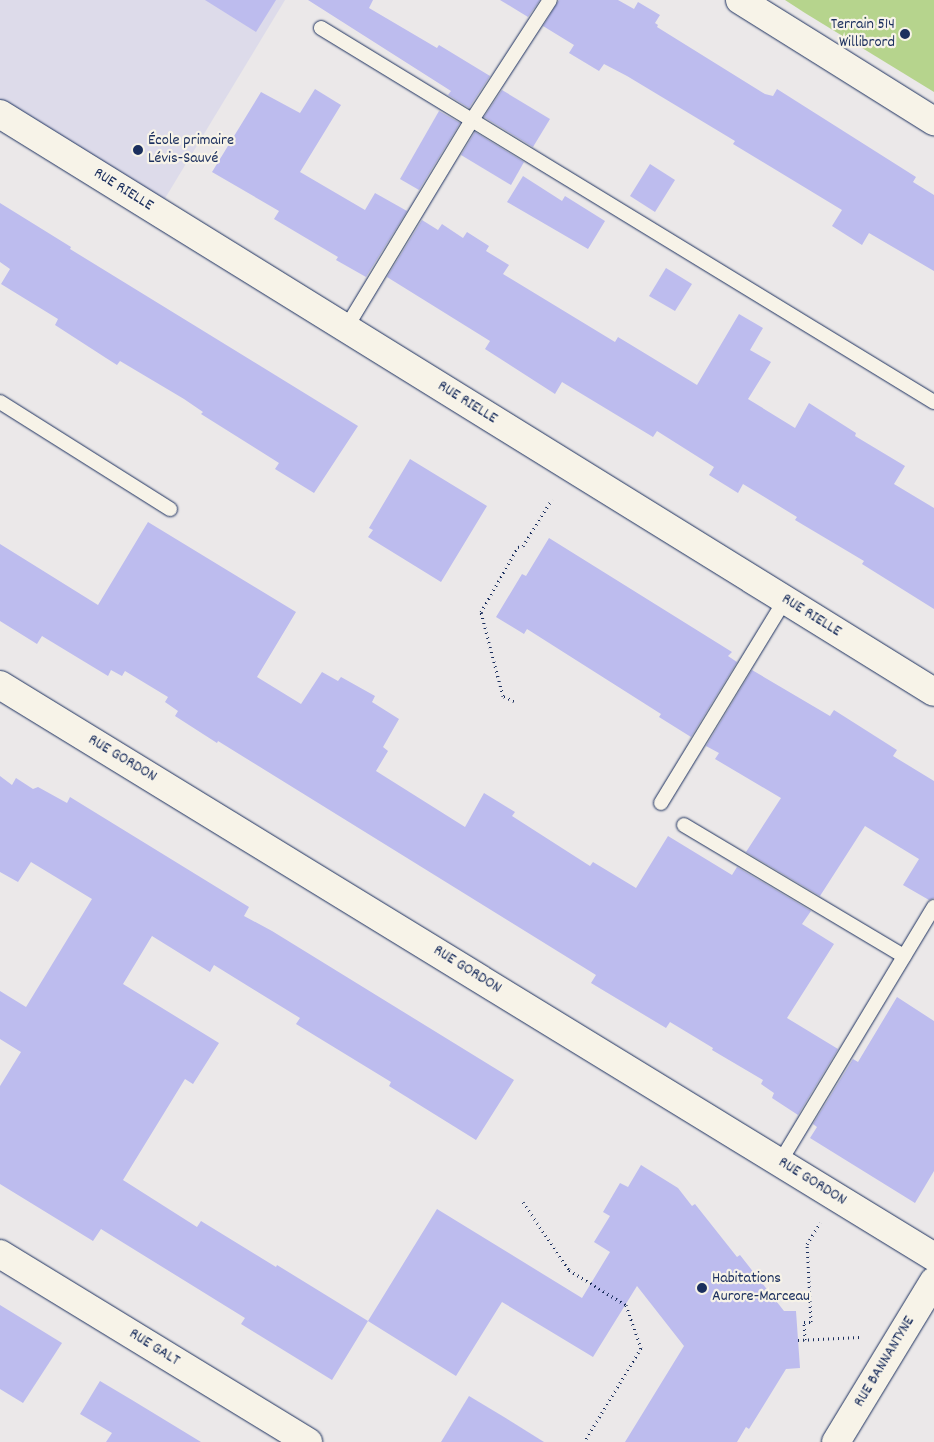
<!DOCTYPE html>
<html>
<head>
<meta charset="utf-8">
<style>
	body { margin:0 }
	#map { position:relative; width:934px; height:1442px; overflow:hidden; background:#ebe8e9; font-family:Dekko,sans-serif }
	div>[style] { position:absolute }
	.built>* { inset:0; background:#dddbea }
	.green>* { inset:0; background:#b6d48d }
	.building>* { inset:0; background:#bdbcee }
	.path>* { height:3px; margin-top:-1.5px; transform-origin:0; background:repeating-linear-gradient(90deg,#1b2f5e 0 1px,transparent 0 5px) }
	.roads { filter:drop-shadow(0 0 1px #1b2f5e) drop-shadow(0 0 1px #1b2f5e) }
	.service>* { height:14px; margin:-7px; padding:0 7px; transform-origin:7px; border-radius:7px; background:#f7f3e8 }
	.minor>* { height:28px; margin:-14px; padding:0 14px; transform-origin:14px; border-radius:14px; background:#f7f3e8 }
	.tertiary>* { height:28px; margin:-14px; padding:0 14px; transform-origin:14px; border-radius:14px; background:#f7f3e8 }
	.secondary>* { height:28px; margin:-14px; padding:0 14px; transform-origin:14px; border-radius:14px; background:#f7f3e8 }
	.dots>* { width:14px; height:14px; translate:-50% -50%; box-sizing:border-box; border:2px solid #f7f3e8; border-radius:50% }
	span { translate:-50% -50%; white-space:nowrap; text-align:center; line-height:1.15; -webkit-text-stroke:4.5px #f7f3e8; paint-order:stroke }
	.poi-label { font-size:16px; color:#1b2f5e }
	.right { translate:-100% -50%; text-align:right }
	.left { translate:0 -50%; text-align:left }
	.street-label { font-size:16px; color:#1b2f5e }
</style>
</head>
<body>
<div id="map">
	<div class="built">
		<i style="clip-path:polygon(0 0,285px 0,164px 200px,0 100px)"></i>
	</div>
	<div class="green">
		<i style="clip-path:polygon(785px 0,934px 0,934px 92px,805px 13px)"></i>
	</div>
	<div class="building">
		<i style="clip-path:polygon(205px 0,276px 0,256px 32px)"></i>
		<i style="clip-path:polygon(308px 0,373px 0,369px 8px,437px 48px,439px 45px,490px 76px,469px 108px,448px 95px,451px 91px)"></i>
		<i style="clip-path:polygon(500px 0,540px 0,528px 17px)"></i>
		<i style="clip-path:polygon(559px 0,618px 0,634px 9px,638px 2px,660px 15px,655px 23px,658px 25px,657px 27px,765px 94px,773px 96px,777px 89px,916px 177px,913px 182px,934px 195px,934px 271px,869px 233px,862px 245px,832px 226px,842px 210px,733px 144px,735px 141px,627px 76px,604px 64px,599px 71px,569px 53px,574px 45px,543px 26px)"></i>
		<i style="clip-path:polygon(315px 89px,341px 105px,300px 172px,365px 210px,375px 193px,407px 211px,366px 277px,336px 260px,338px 257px,274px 219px,279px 211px,212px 172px,261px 92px,300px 113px)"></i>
		<i style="clip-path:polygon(502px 90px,550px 119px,533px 147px,484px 117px)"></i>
		<i style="clip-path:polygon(439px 111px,460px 123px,419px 190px,400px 179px)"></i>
		<i style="clip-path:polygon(475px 132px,524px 162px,511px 185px,461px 155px)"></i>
		<i style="clip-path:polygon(650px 164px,675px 180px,655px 212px,630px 196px)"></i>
		<i style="clip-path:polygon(523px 176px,562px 201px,565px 196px,605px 221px,588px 249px,507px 202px)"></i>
		<i style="clip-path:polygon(0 203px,71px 247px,70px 249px,358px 426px,314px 493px,275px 469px,279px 463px,201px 414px,203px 412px,184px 399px,120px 361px,117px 365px,106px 358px,55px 325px,58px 319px,1px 284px,10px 269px,0 262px)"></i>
		<i style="clip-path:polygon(422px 220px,438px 230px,442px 224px,463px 238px,467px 232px,489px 246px,486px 251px,509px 265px,503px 274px,615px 342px,618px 337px,697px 385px,739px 314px,763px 328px,750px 350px,771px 362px,748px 399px,795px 428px,809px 403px,856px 433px,855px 436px,905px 466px,894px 484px,934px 508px,934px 609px,862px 564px,864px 561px,795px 520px,797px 517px,743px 484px,738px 493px,709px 475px,714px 467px,657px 431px,653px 437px,562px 382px,555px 394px,485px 349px,490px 341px,387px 277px)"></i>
		<i style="clip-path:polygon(666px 268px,692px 284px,675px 311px,649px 296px)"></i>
		<i style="clip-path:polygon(410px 459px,487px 506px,441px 582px,368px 537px,373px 530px,369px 528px)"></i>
		<i style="clip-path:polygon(148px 522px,296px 612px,257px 677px,301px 704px,322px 672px,338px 681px,341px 677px,375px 696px,372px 702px,399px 719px,383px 747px,388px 751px,376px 771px,465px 827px,484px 793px,515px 812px,512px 816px,590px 866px,593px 862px,636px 888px,668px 836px,732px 875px,737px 867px,811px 911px,802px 924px,834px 944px,787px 1018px,838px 1049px,798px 1115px,772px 1098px,774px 1093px,761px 1084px,763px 1080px,712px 1050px,713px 1048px,670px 1022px,666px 1028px,591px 983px,596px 975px,218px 741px,217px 743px,175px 716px,178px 711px,165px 702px,168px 697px,125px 671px,122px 676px,111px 670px,108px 676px,42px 636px,37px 644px,0 621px,0 544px,98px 605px)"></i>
		<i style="clip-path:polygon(549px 538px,732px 652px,728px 656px,737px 662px,691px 737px,659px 717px,661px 714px,527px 629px,524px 634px,496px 617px,522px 574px,526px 576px)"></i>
		<i style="clip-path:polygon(752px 670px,830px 716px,834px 710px,897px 750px,893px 756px,934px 781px,934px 898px,929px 900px,903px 885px,919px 859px,865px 826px,820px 896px,746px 852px,781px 798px,715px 759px,719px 753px,706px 746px)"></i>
		<i style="clip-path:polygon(0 776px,12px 785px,16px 778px,33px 789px,38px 787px,67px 803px,70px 797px,249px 907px,244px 916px,272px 931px,514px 1080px,476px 1140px,389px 1086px,391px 1082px,296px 1024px,300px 1018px,214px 965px,210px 972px,152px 936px,123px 984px,219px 1043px,193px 1084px,185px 1079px,123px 1180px,197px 1227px,201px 1221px,276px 1267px,277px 1265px,368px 1321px,437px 1209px,582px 1298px,610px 1252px,594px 1242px,610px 1216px,603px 1212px,620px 1183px,628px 1187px,641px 1165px,678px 1188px,692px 1206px,695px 1204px,737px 1257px,740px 1255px,784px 1311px,796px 1311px,800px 1368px,786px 1369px,749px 1429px,746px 1427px,737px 1442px,625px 1442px,684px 1346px,637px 1286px,593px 1357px,502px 1302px,456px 1376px,368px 1321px,332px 1380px,241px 1324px,245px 1318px,101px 1229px,93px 1241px,0 1184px,0 1086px,21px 1052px,0 1039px,0 991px,26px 1007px,92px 899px,31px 862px,18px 882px,0 872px)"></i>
		<i style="clip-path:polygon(897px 997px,934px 1021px,934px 1171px,915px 1203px,810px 1138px,817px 1127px,813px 1124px,853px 1059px,858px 1062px)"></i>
		<i style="clip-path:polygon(0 1305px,62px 1343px,23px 1403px,0 1389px)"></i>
		<i style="clip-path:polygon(100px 1381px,132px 1400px,201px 1442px,106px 1442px,112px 1433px,80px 1414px)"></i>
		<i style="clip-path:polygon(469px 1396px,504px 1417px,544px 1442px,441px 1442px)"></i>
	</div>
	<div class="path">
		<i style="left:514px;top:701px;width:12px;rotate:-156deg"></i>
		<i style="left:503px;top:696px;width:87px;rotate:-104.7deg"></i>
		<i style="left:481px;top:612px;width:75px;rotate:-60.4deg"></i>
		<i style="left:518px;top:547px;width:5px;rotate:-11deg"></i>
		<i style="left:523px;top:546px;width:55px;rotate:-58.3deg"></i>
		<i style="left:523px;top:1202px;width:82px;rotate:55.9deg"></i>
		<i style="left:569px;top:1270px;width:67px;rotate:31.6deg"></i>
		<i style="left:626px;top:1305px;width:46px;rotate:70.8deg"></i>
		<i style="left:641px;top:1348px;width:110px;rotate:121.2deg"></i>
		<i style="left:798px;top:1340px;width:62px;rotate:-2.8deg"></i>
		<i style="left:805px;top:1340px;width:18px;rotate:-93deg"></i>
		<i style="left:804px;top:1322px;width:7px"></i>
		<i style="left:811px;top:1322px;width:78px;rotate:-92.9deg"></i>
		<i style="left:807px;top:1244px;width:25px;rotate:-58deg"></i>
	</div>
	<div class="roads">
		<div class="service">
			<i style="left:321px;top:28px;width:718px;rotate:31.39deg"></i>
			<i style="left:346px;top:328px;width:243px;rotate:-58.8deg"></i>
			<i style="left:472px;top:120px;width:143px;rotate:-57deg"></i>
			<i style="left:0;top:402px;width:201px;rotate:32.2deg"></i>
			<i style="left:661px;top:803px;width:238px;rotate:-58.6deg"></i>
			<i style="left:684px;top:825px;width:256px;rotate:30.8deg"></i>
			<i style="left:780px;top:1162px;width:298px;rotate:-58.9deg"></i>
		</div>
		<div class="minor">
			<i style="left:740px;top:0;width:229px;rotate:32deg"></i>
			<i style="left:0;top:114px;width:1098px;rotate:31.75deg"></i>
			<i style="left:0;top:685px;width:1095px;rotate:31.48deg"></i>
		</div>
		<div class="tertiary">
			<i style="left:836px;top:1442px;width:188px;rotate:-58.7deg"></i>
		</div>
		<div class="secondary">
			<i style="left:0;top:1254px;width:361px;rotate:31.4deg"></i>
		</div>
	</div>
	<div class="dots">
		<i style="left:905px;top:34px;background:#1b2f5e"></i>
		<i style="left:138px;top:150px;background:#1b2f5e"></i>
		<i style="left:702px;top:1288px;background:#1b2f5e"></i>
	</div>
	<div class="poi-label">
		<span class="right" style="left:895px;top:34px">Terrain 514<br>Willibrord</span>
		<span class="left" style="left:148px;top:150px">École primaire<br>Lévis-Sauvé</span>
		<span class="left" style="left:712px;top:1288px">Habitations<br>Aurore-Marceau</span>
	</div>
	<div class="street-label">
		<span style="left:123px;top:190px;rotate:32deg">RUE RIELLE</span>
		<span style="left:467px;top:403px;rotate:32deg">RUE RIELLE</span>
		<span style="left:811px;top:616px;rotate:32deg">RUE RIELLE</span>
		<span style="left:122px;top:759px;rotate:31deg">RUE GORDON</span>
		<span style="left:467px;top:970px;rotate:32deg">RUE GORDON</span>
		<span style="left:812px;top:1182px;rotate:32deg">RUE GORDON</span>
		<span style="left:154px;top:1348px;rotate:32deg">RUE GALT</span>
		<span style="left:885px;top:1362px;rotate:-59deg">RUE BANNANTYNE</span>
	</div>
</div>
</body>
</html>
